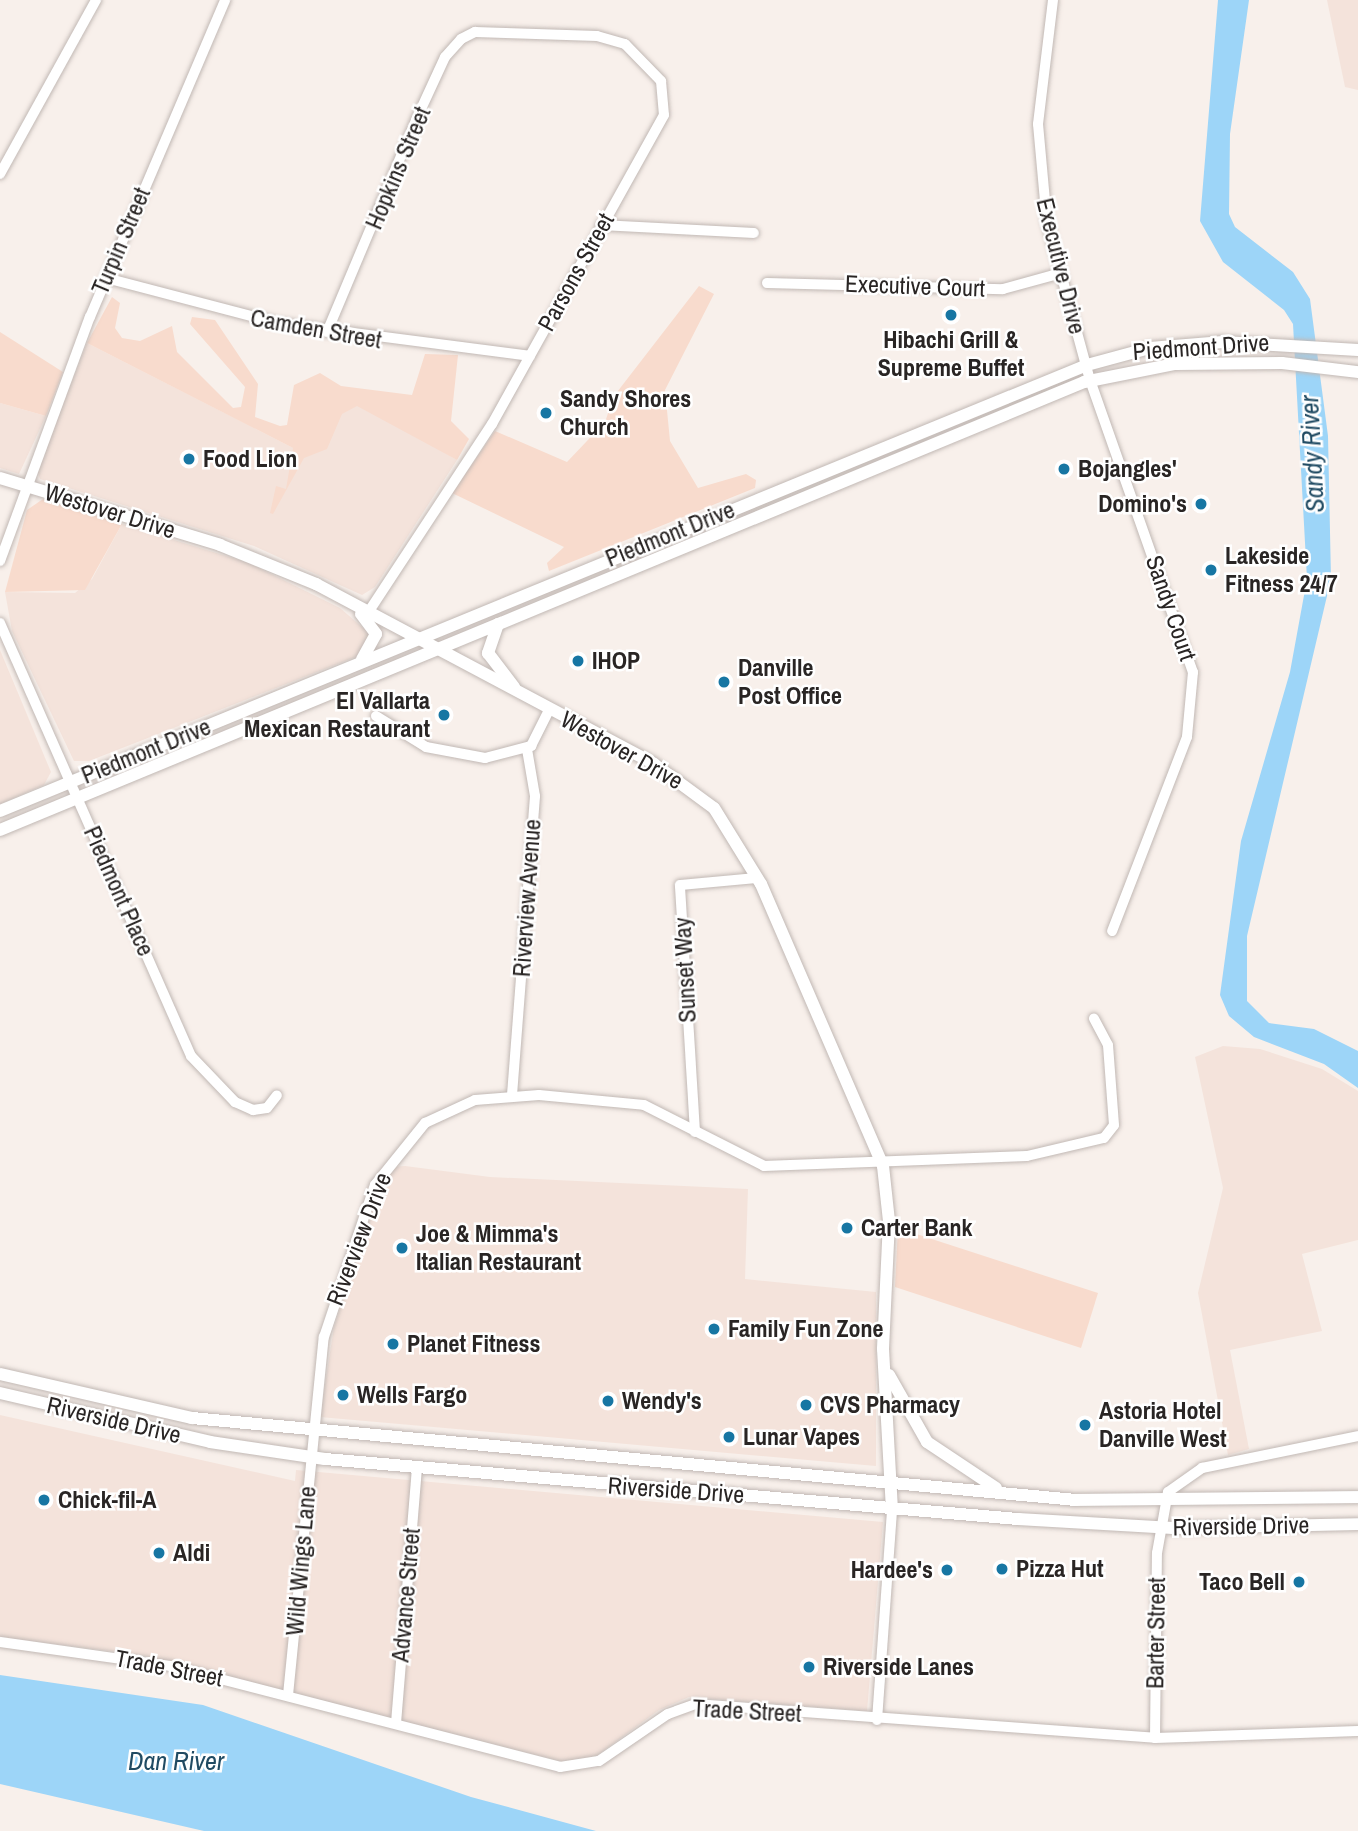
<!DOCTYPE html>
<html>
<head>
<meta charset="utf-8">
<style>
	body { margin:0 }
	#map { position:relative; width:1358px; height:1831px; overflow:hidden; background:#f8f0eb; font-family:"Archivo Narrow",sans-serif }
	div>[style] { position:absolute }
	.built>* { inset:0; background:#f4e3db }
	.green>* { inset:0; background:#f8dbcd }
	.water>* { inset:0; background:#9dd5f8 }
	.roads { filter:drop-shadow(0 0 2px #c1b8b4) drop-shadow(0 0 2px #c1b8b4) }
	.minor>* { height:10px; margin:-5px; padding:0 5px; transform-origin:5px; border-radius:5px; background:#fff }
	.major>* { height:12px; margin:-6px; padding:0 6px; transform-origin:6px; border-radius:6px; background:#fff }
	.dots>* { width:19px; height:19px; translate:-50% -50%; box-sizing:border-box; border:4px solid #fff; border-radius:50% }
	span { translate:-50% -50%; white-space:nowrap; text-align:center; line-height:1.15; -webkit-text-stroke:5px #fff; paint-order:stroke }
	.street-label { font-size:24px; color:#292524 }
	.poi-label { font-size:24px; color:#292524; font-weight:700 }
	.left { translate:0 -50%; text-align:left }
	.right { translate:-100% -50%; text-align:right }
	.water-label { font-size:26px; color:#204b63; font-style:italic }
</style>
</head>
<body>
<div id="map">
	<div class="built">
		<i style="clip-path:polygon(1327px 0,1358px 0,1358px 90px,1345px 87px)"></i>
		<i style="clip-path:polygon(87px 343px,301px 452px,349px 397px,457px 460px,375px 587px,362px 595px,254px 546px,40px 479px,37px 470px)"></i>
		<i style="clip-path:polygon(0 403px,46px 416px,19px 474px,0 468px)"></i>
		<i style="clip-path:polygon(122px 524px,249px 563px,340px 608px,370px 634px,358px 656px,89px 761px,74px 761px,12px 631px,5px 592px,75px 593px,92px 579px)"></i>
		<i style="clip-path:polygon(0 650px,51px 772px,44px 785px,0 804px)"></i>
		<i style="clip-path:polygon(1223px 1046px,1260px 1049px,1322px 1069px,1358px 1091px,1358px 1240px,1302px 1254px,1322px 1331px,1230px 1350px,1249px 1449px,1228px 1455px,1198px 1293px,1223px 1188px,1195px 1057px)"></i>
		<i style="clip-path:polygon(405px 1166px,490px 1177px,748px 1189px,745px 1279px,876px 1292px,876px 1466px,320px 1417px,334px 1327px,372px 1210px,391px 1167px)"></i>
		<i style="clip-path:polygon(0 1415px,295px 1481px,296px 1470px,883px 1522px,867px 1711px,689px 1697px,659px 1710px,592px 1759px,560px 1761px,142px 1655px,0 1637px)"></i>
	</div>
	<div class="green">
		<i style="clip-path:polygon(699px 286px,714px 294px,665px 390px,670px 441px,698px 488px,746px 474px,756px 480px,755px 488px,549px 571px,547px 563px,564px 547px,452px 493px,495px 431px,567px 462px,605px 422px,614px 396px)"></i>
		<i style="clip-path:polygon(112px 297px,120px 303px,115px 328px,122px 338px,140px 341px,172px 326px,177px 352px,233px 408px,241px 407px,245px 387px,190px 324px,192px 317px,215px 320px,258px 384px,255px 417px,280px 426px,287px 425px,294px 385px,320px 373px,341px 386px,412px 395px,425px 354px,458px 355px,451px 421px,469px 439px,457px 460px,357px 406px,342px 414px,327px 449px,304px 458px,273px 514px,270px 513px,276px 486px,286px 489px,293px 448px,87px 343px)"></i>
		<i style="clip-path:polygon(0 332px,63px 372px,46px 416px,0 403px)"></i>
		<i style="clip-path:polygon(43px 499px,122px 524px,85px 590px,5px 592px,27px 510px)"></i>
		<i style="clip-path:polygon(898px 1228px,1098px 1293px,1081px 1348px,895px 1287px)"></i>
	</div>
	<div class="water">
		<i style="clip-path:polygon(1218px 0,1249px 0,1230px 134px,1229px 214px,1235px 227px,1293px 272px,1310px 299px,1328px 436px,1331px 579px,1247px 936px,1247px 1001px,1269px 1023px,1314px 1029px,1358px 1051px,1358px 1088px,1324px 1064px,1254px 1037px,1229px 1016px,1220px 995px,1241px 841px,1290px 672px,1307px 579px,1293px 324px,1284px 310px,1223px 262px,1200px 221px)"></i>
		<i style="clip-path:polygon(0 1675px,203px 1705px,471px 1797px,596px 1831px,204px 1831px,0 1784px)"></i>
	</div>
	<div class="roads">
		<div class="minor">
			<i style="left:1053px;top:0;width:125px;rotate:96.9deg"></i>
			<i style="left:1038px;top:124px;width:98px;rotate:84.8deg"></i>
			<i style="left:1047px;top:222px;width:164px;rotate:74.8deg"></i>
			<i style="left:1090px;top:380px;width:310px;rotate:70.6deg"></i>
			<i style="left:1193px;top:672px;width:65px;rotate:95.3deg"></i>
			<i style="left:1187px;top:737px;width:208px;rotate:111.1deg"></i>
			<i style="left:0;top:174px;width:199px;rotate:-61.1deg"></i>
			<i style="left:601px;top:225px;width:153px;rotate:3deg"></i>
			<i style="left:106px;top:278px;width:177px;rotate:14.7deg"></i>
			<i style="left:277px;top:323px;width:255px;rotate:7.4deg"></i>
			<i style="left:767px;top:283px;width:236px;rotate:1.5deg"></i>
			<i style="left:1003px;top:289px;width:60px;rotate:-15.4deg"></i>
			<i style="left:327px;top:332px;width:230px;rotate:-67.2deg"></i>
			<i style="left:416px;top:120px;width:69px;rotate:-65.3deg"></i>
			<i style="left:445px;top:57px;width:24px;rotate:-48deg"></i>
			<i style="left:461px;top:39px;width:16px;rotate:-27deg"></i>
			<i style="left:475px;top:32px;width:122px;rotate:1.9deg"></i>
			<i style="left:597px;top:36px;width:29px;rotate:16deg"></i>
			<i style="left:625px;top:44px;width:52px;rotate:45.8deg"></i>
			<i style="left:661px;top:81px;width:34px;rotate:85deg"></i>
			<i style="left:664px;top:115px;width:354px;rotate:119.1deg"></i>
			<i style="left:492px;top:424px;width:226px;rotate:123.3deg"></i>
			<i style="left:0;top:561px;width:260px;rotate:-69.8deg"></i>
			<i style="left:90px;top:317px;width:345px;rotate:-66.9deg"></i>
			<i style="left:0;top:623px;width:473px;rotate:66.2deg"></i>
			<i style="left:191px;top:1056px;width:64px;rotate:46.3deg"></i>
			<i style="left:235px;top:1102px;width:20px;rotate:24deg"></i>
			<i style="left:253px;top:1110px;width:14px;rotate:-8deg"></i>
			<i style="left:267px;top:1108px;width:16px;rotate:-52deg"></i>
			<i style="left:376px;top:716px;width:59px;rotate:31.8deg"></i>
			<i style="left:426px;top:747px;width:60px;rotate:10.6deg"></i>
			<i style="left:485px;top:758px;width:48px;rotate:-14.6deg"></i>
			<i style="left:531px;top:746px;width:40px;rotate:-63.4deg"></i>
			<i style="left:512px;top:1095px;width:300px;rotate:-85.6deg"></i>
			<i style="left:535px;top:796px;width:48px;rotate:-99.7deg"></i>
			<i style="left:695px;top:1132px;width:247px;rotate:-93.5deg"></i>
			<i style="left:680px;top:885px;width:77px;rotate:-5.2deg"></i>
			<i style="left:0;top:1642px;width:172px;rotate:8deg"></i>
			<i style="left:170px;top:1666px;width:403px;rotate:14.5deg"></i>
			<i style="left:560px;top:1767px;width:39px;rotate:-9deg"></i>
			<i style="left:599px;top:1761px;width:83px;rotate:-34.3deg"></i>
			<i style="left:668px;top:1714px;width:29px;rotate:-20deg"></i>
			<i style="left:695px;top:1704px;width:461px;rotate:4.2deg"></i>
			<i style="left:1155px;top:1738px;width:203px;rotate:-2deg"></i>
			<i style="left:288px;top:1695px;width:360px;rotate:-84.3deg"></i>
			<i style="left:324px;top:1337px;width:160px;rotate:-71.5deg"></i>
			<i style="left:375px;top:1185px;width:80px;rotate:-51.1deg"></i>
			<i style="left:425px;top:1123px;width:55px;rotate:-24.7deg"></i>
			<i style="left:475px;top:1100px;width:64px;rotate:-4.5deg"></i>
			<i style="left:539px;top:1095px;width:105px;rotate:5.4deg"></i>
			<i style="left:644px;top:1105px;width:135px;rotate:26.9deg"></i>
			<i style="left:764px;top:1166px;width:263px;rotate:-2.2deg"></i>
			<i style="left:1027px;top:1156px;width:79px;rotate:-13.2deg"></i>
			<i style="left:1104px;top:1138px;width:16px;rotate:-52deg"></i>
			<i style="left:1114px;top:1125px;width:80px;rotate:-94.3deg"></i>
			<i style="left:1108px;top:1045px;width:30px;rotate:-118deg"></i>
			<i style="left:877px;top:1720px;width:212px;rotate:-85.9deg"></i>
			<i style="left:396px;top:1723px;width:256px;rotate:-85.3deg"></i>
			<i style="left:1155px;top:1738px;width:185px;rotate:-89.4deg"></i>
			<i style="left:1157px;top:1553px;width:62px;rotate:-79.8deg"></i>
			<i style="left:1168px;top:1492px;width:42px;rotate:-35.2deg"></i>
			<i style="left:1202px;top:1468px;width:159px;rotate:-11.6deg"></i>
		</div>
		<div class="major">
			<i style="left:0;top:478px;width:230px;rotate:16.9deg"></i>
			<i style="left:220px;top:545px;width:104px;rotate:22.1deg"></i>
			<i style="left:316px;top:584px;width:383px;rotate:28deg"></i>
			<i style="left:654px;top:764px;width:74px;rotate:36.3deg"></i>
			<i style="left:714px;top:808px;width:89px;rotate:58.3deg"></i>
			<i style="left:761px;top:884px;width:307px;rotate:66.6deg"></i>
			<i style="left:883px;top:1166px;width:55px;rotate:83.8deg"></i>
			<i style="left:889px;top:1221px;width:128px;rotate:92.7deg"></i>
			<i style="left:883px;top:1349px;width:160px;rotate:86.8deg"></i>
			<i style="left:361px;top:614px;width:25px;rotate:53deg"></i>
			<i style="left:376px;top:634px;width:29px;rotate:119deg"></i>
			<i style="left:498px;top:624px;width:31px;rotate:109deg"></i>
			<i style="left:488px;top:653px;width:43px;rotate:52.6deg"></i>
			<i style="left:0;top:811px;width:1175px;rotate:-22.31deg"></i>
			<i style="left:1087px;top:365px;width:65px;rotate:-15.1deg"></i>
			<i style="left:1150px;top:348px;width:73px;rotate:-4.7deg"></i>
			<i style="left:1223px;top:342px;width:135px;rotate:3.4deg"></i>
			<i style="left:0;top:830px;width:1173px;rotate:-22.45deg"></i>
			<i style="left:1084px;top:382px;width:93px;rotate:-11.2deg"></i>
			<i style="left:1175px;top:364px;width:107px;rotate:-0.5deg"></i>
			<i style="left:1282px;top:363px;width:77px;rotate:6.8deg"></i>
			<i style="left:0;top:1374px;width:197px;rotate:12.9deg"></i>
			<i style="left:192px;top:1418px;width:888px;rotate:5.3deg"></i>
			<i style="left:1076px;top:1500px;width:282px;rotate:-0.6deg"></i>
			<i style="left:889px;top:1375px;width:77px;rotate:60.4deg"></i>
			<i style="left:927px;top:1442px;width:83px;rotate:33.7deg"></i>
			<i style="left:0;top:1393px;width:216px;rotate:13.1deg"></i>
			<i style="left:210px;top:1442px;width:116px;rotate:8.4deg"></i>
			<i style="left:325px;top:1459px;width:696px;rotate:4.95deg"></i>
			<i style="left:1018px;top:1519px;width:155px;rotate:3.3deg"></i>
			<i style="left:1173px;top:1528px;width:185px;rotate:-1.2deg"></i>
		</div>
	</div>
	<div class="dots">
		<i style="left:951px;top:315px;background:#1776a3"></i>
		<i style="left:546px;top:413px;background:#1776a3"></i>
		<i style="left:189px;top:459px;background:#1776a3"></i>
		<i style="left:1064px;top:469px;background:#1776a3"></i>
		<i style="left:1201px;top:504px;background:#1776a3"></i>
		<i style="left:1211px;top:570px;background:#1776a3"></i>
		<i style="left:578px;top:661px;background:#1776a3"></i>
		<i style="left:724px;top:682px;background:#1776a3"></i>
		<i style="left:444px;top:715px;background:#1776a3"></i>
		<i style="left:847px;top:1228px;background:#1776a3"></i>
		<i style="left:402px;top:1248px;background:#1776a3"></i>
		<i style="left:714px;top:1329px;background:#1776a3"></i>
		<i style="left:393px;top:1344px;background:#1776a3"></i>
		<i style="left:343px;top:1395px;background:#1776a3"></i>
		<i style="left:608px;top:1401px;background:#1776a3"></i>
		<i style="left:806px;top:1405px;background:#1776a3"></i>
		<i style="left:1085px;top:1425px;background:#1776a3"></i>
		<i style="left:729px;top:1437px;background:#1776a3"></i>
		<i style="left:44px;top:1500px;background:#1776a3"></i>
		<i style="left:159px;top:1553px;background:#1776a3"></i>
		<i style="left:1002px;top:1569px;background:#1776a3"></i>
		<i style="left:947px;top:1570px;background:#1776a3"></i>
		<i style="left:1299px;top:1582px;background:#1776a3"></i>
		<i style="left:809px;top:1667px;background:#1776a3"></i>
	</div>
	<div class="street-label">
		<span style="left:398px;top:168px;rotate:-67deg">Hopkins Street</span>
		<span style="left:121px;top:241px;rotate:-67deg">Turpin Street</span>
		<span style="left:1061px;top:266px;rotate:76deg">Executive Drive</span>
		<span style="left:576px;top:272px;rotate:-61deg">Parsons Street</span>
		<span style="left:915px;top:286px;rotate:2deg">Executive Court</span>
		<span style="left:316px;top:329px;rotate:10deg">Camden Street</span>
		<span style="left:1201px;top:347px;rotate:-4deg">Piedmont Drive</span>
		<span style="left:110px;top:511px;rotate:17deg">Westover Drive</span>
		<span style="left:670px;top:534px;rotate:-22deg">Piedmont Drive</span>
		<span style="left:1171px;top:608px;rotate:71deg">Sandy Court</span>
		<span style="left:622px;top:750px;rotate:29deg">Westover Drive</span>
		<span style="left:146px;top:751px;rotate:-22deg">Piedmont Drive</span>
		<span style="left:119px;top:891px;rotate:66deg">Piedmont Place</span>
		<span style="left:527px;top:898px;rotate:-86deg">Riverview Avenue</span>
		<span style="left:685px;top:970px;rotate:-93deg">Sunset Way</span>
		<span style="left:359px;top:1239px;rotate:-69deg">Riverview Drive</span>
		<span style="left:114px;top:1420px;rotate:13deg">Riverside Drive</span>
		<span style="left:676px;top:1490px;rotate:4deg">Riverside Drive</span>
		<span style="left:1241px;top:1526px;rotate:-1deg">Riverside Drive</span>
		<span style="left:301px;top:1561px;rotate:-85deg">Wild Wings Lane</span>
		<span style="left:406px;top:1595px;rotate:-85deg">Advance Street</span>
		<span style="left:1156px;top:1633px;rotate:-89deg">Barter Street</span>
		<span style="left:169px;top:1668px;rotate:11deg">Trade Street</span>
		<span style="left:747px;top:1711px;rotate:3deg">Trade Street</span>
	</div>
	<div class="poi-label">
		<span style="left:951px;top:354px">Hibachi Grill &amp;<br>Supreme Buffet</span>
		<span class="left" style="left:560px;top:413px">Sandy Shores<br>Church</span>
		<span class="left" style="left:203px;top:459px">Food Lion</span>
		<span class="left" style="left:1078px;top:469px">Bojangles'</span>
		<span class="right" style="left:1187px;top:504px">Domino's</span>
		<span class="left" style="left:1225px;top:570px">Lakeside<br>Fitness 24/7</span>
		<span class="left" style="left:592px;top:661px">IHOP</span>
		<span class="left" style="left:738px;top:682px">Danville<br>Post Office</span>
		<span class="right" style="left:430px;top:715px">El Vallarta<br>Mexican Restaurant</span>
		<span class="left" style="left:861px;top:1228px">Carter Bank</span>
		<span class="left" style="left:416px;top:1248px">Joe &amp; Mimma's<br>Italian Restaurant</span>
		<span class="left" style="left:728px;top:1329px">Family Fun Zone</span>
		<span class="left" style="left:407px;top:1344px">Planet Fitness</span>
		<span class="left" style="left:357px;top:1395px">Wells Fargo</span>
		<span class="left" style="left:622px;top:1401px">Wendy's</span>
		<span class="left" style="left:820px;top:1405px">CVS Pharmacy</span>
		<span class="left" style="left:1099px;top:1425px">Astoria Hotel<br>Danville West</span>
		<span class="left" style="left:743px;top:1437px">Lunar Vapes</span>
		<span class="left" style="left:58px;top:1500px">Chick-fil-A</span>
		<span class="left" style="left:173px;top:1553px">Aldi</span>
		<span class="left" style="left:1016px;top:1569px">Pizza Hut</span>
		<span class="right" style="left:933px;top:1570px">Hardee's</span>
		<span class="right" style="left:1285px;top:1582px">Taco Bell</span>
		<span class="left" style="left:823px;top:1667px">Riverside Lanes</span>
	</div>
	<div class="water-label">
		<span style="left:1312px;top:454px;rotate:-93deg">Sandy River</span>
		<span style="left:176px;top:1761px">Dan River</span>
	</div>
</div>
</body>
</html>
